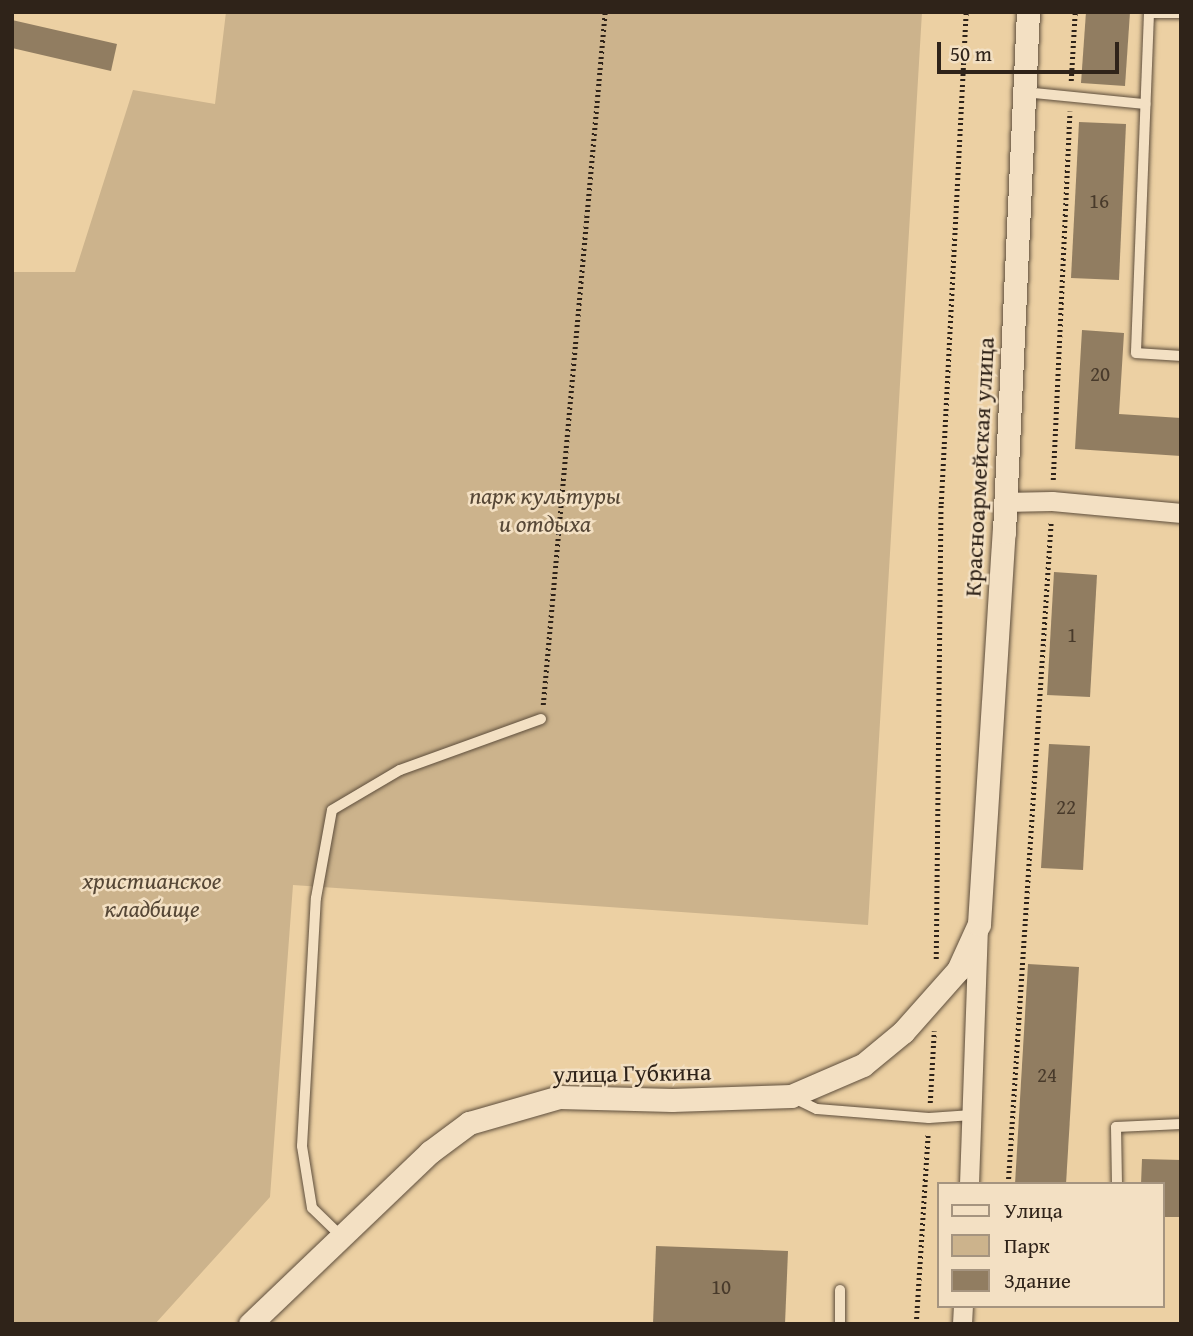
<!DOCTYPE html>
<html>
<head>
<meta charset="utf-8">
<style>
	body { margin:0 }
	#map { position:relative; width:1193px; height:1336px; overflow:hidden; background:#ecd0a3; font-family:"Gentium Book Plus",serif }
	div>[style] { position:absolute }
	.green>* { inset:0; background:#ccb38c }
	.building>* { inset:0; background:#917d61 }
	.path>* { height:4.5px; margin-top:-2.25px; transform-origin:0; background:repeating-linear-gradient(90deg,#2f2319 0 2px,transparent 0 5.5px) }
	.roads { filter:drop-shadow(0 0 2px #5e4e3c) drop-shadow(0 0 2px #5e4e3c) }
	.service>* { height:10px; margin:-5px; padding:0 5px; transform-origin:5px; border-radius:5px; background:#f3e0c3 }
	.minor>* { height:19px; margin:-9.5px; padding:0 9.5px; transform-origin:9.5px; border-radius:9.5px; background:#f3e0c3 }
	.tertiary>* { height:23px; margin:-11.5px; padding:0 11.5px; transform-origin:11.5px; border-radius:11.5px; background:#f3e0c3 }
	span { translate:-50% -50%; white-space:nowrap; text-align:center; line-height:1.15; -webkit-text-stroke:5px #f3e0c3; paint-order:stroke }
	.number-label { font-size:21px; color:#483a2b }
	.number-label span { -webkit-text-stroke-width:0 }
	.street-label { font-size:24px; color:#2f2319 }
	.park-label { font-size:24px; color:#564736; font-style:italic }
	.frame { position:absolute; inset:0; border:14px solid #2f2319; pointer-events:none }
	.legend { position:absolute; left:937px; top:1182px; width:228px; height:126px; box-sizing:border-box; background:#f3e0c3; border:2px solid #a5947f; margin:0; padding:9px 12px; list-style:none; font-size:21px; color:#2f2319 }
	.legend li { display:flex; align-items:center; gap:14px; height:35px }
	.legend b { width:35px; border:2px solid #a5947f }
	.scale { position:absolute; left:937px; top:42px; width:182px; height:32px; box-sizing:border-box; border:4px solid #2f2319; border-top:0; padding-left:9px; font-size:21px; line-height:24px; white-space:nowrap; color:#2f2319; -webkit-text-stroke:5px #f3e0c3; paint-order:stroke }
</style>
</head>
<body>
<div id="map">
	<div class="green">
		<i style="clip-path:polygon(226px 12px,922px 12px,868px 925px,293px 885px,270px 1197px,155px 1324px,12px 1324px,12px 272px,75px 272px,133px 90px,215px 104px)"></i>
	</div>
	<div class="building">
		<i style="clip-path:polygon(1086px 12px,1130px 12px,1125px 86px,1081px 83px)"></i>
		<i style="clip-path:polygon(12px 20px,117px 44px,111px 71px,12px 48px)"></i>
		<i style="clip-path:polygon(1079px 122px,1126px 124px,1119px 280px,1071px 278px)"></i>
		<i style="clip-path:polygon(1082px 330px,1124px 333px,1119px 414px,1181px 418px,1181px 456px,1075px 449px)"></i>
		<i style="clip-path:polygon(1054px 572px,1097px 575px,1090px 697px,1047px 695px)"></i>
		<i style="clip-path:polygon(1049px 744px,1090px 746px,1083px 870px,1041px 868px)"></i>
		<i style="clip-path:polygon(1028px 964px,1079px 967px,1066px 1184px,1015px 1184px)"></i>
		<i style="clip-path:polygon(1142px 1159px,1181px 1160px,1181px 1217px,1163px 1217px,1163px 1184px,1141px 1184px)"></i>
		<i style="clip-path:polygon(656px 1246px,788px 1251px,785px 1324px,653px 1324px)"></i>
	</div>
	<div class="path">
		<i style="left:1071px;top:81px;width:69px;rotate:-86.7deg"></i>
		<i style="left:1053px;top:480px;width:369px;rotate:-87.4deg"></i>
		<i style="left:543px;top:705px;width:696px;rotate:-84.89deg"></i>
		<i style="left:936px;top:959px;width:455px;rotate:-89.4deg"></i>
		<i style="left:941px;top:504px;width:493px;rotate:-87.1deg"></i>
		<i style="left:930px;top:1103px;width:72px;rotate:-86.8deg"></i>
		<i style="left:1008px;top:1184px;width:665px;rotate:-86.29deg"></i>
		<i style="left:916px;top:1324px;width:191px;rotate:-86.4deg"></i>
	</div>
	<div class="roads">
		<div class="service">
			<i style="left:1181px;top:13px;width:32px;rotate:180deg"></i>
			<i style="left:1149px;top:13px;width:340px;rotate:92.2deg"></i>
			<i style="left:1136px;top:353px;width:45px;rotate:3.8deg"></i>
			<i style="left:1024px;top:92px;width:122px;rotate:5.7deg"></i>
			<i style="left:794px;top:1098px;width:25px;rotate:26deg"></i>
			<i style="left:817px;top:1109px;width:112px;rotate:4.6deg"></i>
			<i style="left:929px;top:1118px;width:43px;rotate:-4deg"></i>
			<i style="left:1117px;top:1184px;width:57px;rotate:-91deg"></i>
			<i style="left:1116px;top:1127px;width:65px;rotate:-2.6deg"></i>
			<i style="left:341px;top:1236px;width:40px;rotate:-136deg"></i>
			<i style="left:312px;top:1208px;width:63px;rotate:-99.2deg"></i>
			<i style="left:302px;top:1146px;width:248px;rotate:-86.8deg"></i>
			<i style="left:316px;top:898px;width:89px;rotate:-79.7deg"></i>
			<i style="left:332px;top:810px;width:79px;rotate:-30.5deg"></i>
			<i style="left:400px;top:770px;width:150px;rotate:-19.9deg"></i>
			<i style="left:840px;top:1290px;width:34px;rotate:90deg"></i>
		</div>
		<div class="minor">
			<i style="left:1003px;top:502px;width:49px;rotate:-1.2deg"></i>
			<i style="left:1052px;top:501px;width:130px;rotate:5.3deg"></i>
			<i style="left:969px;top:1184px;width:255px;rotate:-88deg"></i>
			<i style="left:962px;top:1324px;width:18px;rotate:-87deg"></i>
		</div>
		<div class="tertiary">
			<i style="left:250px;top:1324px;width:249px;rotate:-43.7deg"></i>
			<i style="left:430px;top:1152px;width:49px;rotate:-36.6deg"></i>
			<i style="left:469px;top:1123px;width:94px;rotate:-16.1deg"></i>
			<i style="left:559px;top:1097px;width:113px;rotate:1.5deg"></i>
			<i style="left:672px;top:1100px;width:119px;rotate:-1.9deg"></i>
			<i style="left:791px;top:1096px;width:78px;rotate:-23.3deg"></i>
			<i style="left:863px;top:1065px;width:52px;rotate:-39.5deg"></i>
			<i style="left:903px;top:1032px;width:83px;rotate:-48.4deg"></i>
			<i style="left:958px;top:970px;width:51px;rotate:-65.5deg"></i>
			<i style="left:979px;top:924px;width:393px;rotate:-86.4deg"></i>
			<i style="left:1004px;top:532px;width:521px;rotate:-87.36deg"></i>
		</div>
	</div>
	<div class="number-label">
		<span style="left:1099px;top:201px">16</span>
		<span style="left:1100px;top:374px">20</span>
		<span style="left:1072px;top:635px">1</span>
		<span style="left:1066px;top:807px">22</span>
		<span style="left:1047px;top:1075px">24</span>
		<span style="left:721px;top:1287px">10</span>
	</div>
	<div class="street-label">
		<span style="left:979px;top:467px;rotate:-87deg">Красноармейская улица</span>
		<span style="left:632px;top:1073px;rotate:-1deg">улица Губкина</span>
	</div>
	<div class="park-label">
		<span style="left:545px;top:510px">парк культуры<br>и отдыха</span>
		<span style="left:152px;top:895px">христианское<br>кладбище</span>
	</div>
	<div class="frame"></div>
	<ul class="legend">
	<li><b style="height:9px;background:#f3e0c3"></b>Улица</li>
	<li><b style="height:19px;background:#ccb38c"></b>Парк</li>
	<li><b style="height:19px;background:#917d61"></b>Здание</li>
	</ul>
	<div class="scale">50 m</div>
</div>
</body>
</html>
